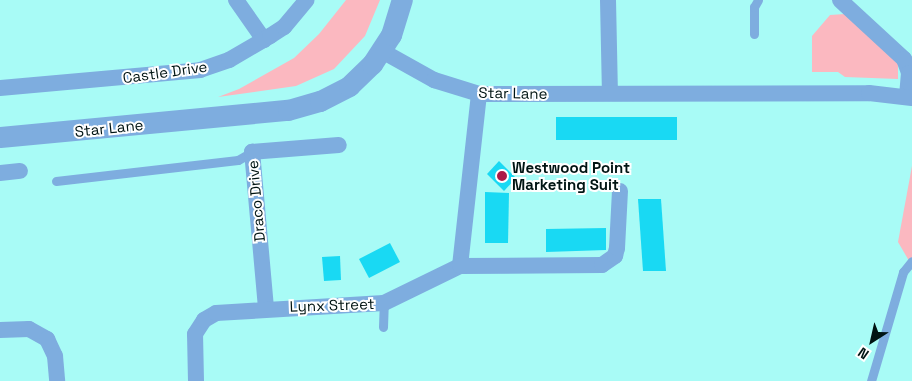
<!DOCTYPE html>
<html>
<head>
<meta charset="utf-8">
<style>
	body { margin:0 }
	#map { position:relative; width:912px; height:381px; overflow:hidden; background:#a8fbf6; font-family:"Space Grotesk",sans-serif }
	div>[style] { position:absolute }
	.green>* { inset:0; background:#fbb8c0 }
	.building>* { inset:0; background:#19d9f3 }
	.service>* { height:9px; margin:-4.5px; padding:0 4.5px; transform-origin:4.5px; border-radius:4.5px; background:#7eaddf }
	.minor>* { height:16px; margin:-8px; padding:0 8px; transform-origin:8px; border-radius:8px; background:#7eaddf }
	.tertiary>* { height:21px; margin:-10.5px; padding:0 10.5px; transform-origin:10.5px; border-radius:10.5px; background:#7eaddf }
	.dots>* { width:14px; height:14px; translate:-50% -50%; box-sizing:border-box; border:2px solid #fff; border-radius:50% }
	span { translate:-50% -50%; white-space:nowrap; text-align:center; line-height:1.15; -webkit-text-stroke:4px #fff; paint-order:stroke }
	.street-label { font-size:15px; color:#001413 }
	.poi-label { font-size:15px; color:#001413; font-weight:700 }
	.left { translate:0 -50%; text-align:left }
	.north { position:absolute; left:847px; top:316px; width:50px; height:50px; -webkit-text-stroke:4px #fff; paint-order:stroke; rotate:215deg; font-size:14px; font-weight:700; line-height:20px; text-align:center; color:#001413 }
	.north::after { content:''; display:block; margin:auto; width:18px; height:22px; background:#001413; clip-path:polygon(50% 0,100% 100%,50% 72%,0 100%) }
</style>
</head>
<body>
<div id="map">
	<div class="green">
		<i style="clip-path:polygon(346px 0,380px 0,365px 36px,334px 69px,296px 86px,218px 97px,239px 89px,294px 58px,319px 34px)"></i>
		<i style="clip-path:polygon(845px 14px,898px 64px,898px 79px,845px 77px,838px 72px,812px 72px,812px 36px,830px 15px)"></i>
		<i style="clip-path:polygon(912px 166px,912px 266px,898px 242px)"></i>
	</div>
	<div class="building">
		<i style="clip-path:polygon(556px 117px,677px 117px,677px 140px,556px 140px)"></i>
		<i style="clip-path:polygon(499px 161px,516px 178px,504px 191px,487px 174px)"></i>
		<i style="clip-path:polygon(485px 192px,509px 193px,508px 243px,485px 243px)"></i>
		<i style="clip-path:polygon(638px 199px,661px 199px,666px 271px,643px 271px)"></i>
		<i style="clip-path:polygon(606px 228px,606px 250px,546px 252px,546px 229px)"></i>
		<i style="clip-path:polygon(390px 243px,400px 262px,369px 278px,359px 259px)"></i>
		<i style="clip-path:polygon(340px 256px,341px 280px,324px 281px,322px 257px)"></i>
	</div>
	<div class="service">
		<i style="left:754px;top:34px;width:27px;rotate:-90deg"></i>
		<i style="left:754px;top:7px;width:8px;rotate:-60deg"></i>
		<i style="left:56px;top:181px;width:183px;rotate:-6.6deg"></i>
		<i style="left:238px;top:160px;width:16px;rotate:-30deg"></i>
		<i style="left:383px;top:327px;width:24px;rotate:-88deg"></i>
		<i style="left:871px;top:381px;width:114px;rotate:-73.6deg"></i>
		<i style="left:903px;top:272px;width:14px;rotate:-51deg"></i>
	</div>
	<div class="minor">
		<i style="left:236px;top:0;width:49px;rotate:55deg"></i>
		<i style="left:608px;top:0;width:93px;rotate:88.8deg"></i>
		<i style="left:840px;top:0;width:87px;rotate:42.7deg"></i>
		<i style="left:904px;top:59px;width:15px;rotate:70deg"></i>
		<i style="left:909px;top:73px;width:24px;rotate:95deg"></i>
		<i style="left:382px;top:51px;width:60px;rotate:29.1deg"></i>
		<i style="left:434px;top:80px;width:47px;rotate:17.3deg"></i>
		<i style="left:479px;top:94px;width:390px;rotate:-0.1deg"></i>
		<i style="left:869px;top:93px;width:43px;rotate:6.6deg"></i>
		<i style="left:0;top:88px;width:201px;rotate:-5.1deg"></i>
		<i style="left:200px;top:70px;width:31px;rotate:-19deg"></i>
		<i style="left:229px;top:60px;width:48px;rotate:-30.3deg"></i>
		<i style="left:270px;top:36px;width:17px;rotate:-33deg"></i>
		<i style="left:284px;top:27px;width:35px;rotate:-50deg"></i>
		<i style="left:0;top:173px;width:20px;rotate:-6deg"></i>
		<i style="left:460px;top:266px;width:173px;rotate:-83.7deg"></i>
		<i style="left:266px;top:308px;width:157px;rotate:-95.1deg"></i>
		<i style="left:252px;top:152px;width:87px;rotate:-4.6deg"></i>
		<i style="left:0;top:330px;width:29px;rotate:-2deg"></i>
		<i style="left:29px;top:329px;width:21px;rotate:29deg"></i>
		<i style="left:47px;top:339px;width:19px;rotate:65deg"></i>
		<i style="left:55px;top:356px;width:25px;rotate:85deg"></i>
		<i style="left:196px;top:381px;width:47px;rotate:-91.2deg"></i>
		<i style="left:195px;top:334px;width:17px;rotate:-57deg"></i>
		<i style="left:204px;top:320px;width:14px;rotate:-30deg"></i>
		<i style="left:216px;top:313px;width:168px;rotate:-3.4deg"></i>
		<i style="left:384px;top:303px;width:85px;rotate:-26deg"></i>
		<i style="left:460px;top:266px;width:142px;rotate:-0.4deg"></i>
		<i style="left:602px;top:265px;width:16px;rotate:-35deg"></i>
		<i style="left:615px;top:256px;width:8px;rotate:-76deg"></i>
		<i style="left:617px;top:248px;width:57px;rotate:-87deg"></i>
	</div>
	<div class="tertiary">
		<i style="left:0;top:137px;width:289px;rotate:-5.4deg"></i>
		<i style="left:288px;top:110px;width:33px;rotate:-16deg"></i>
		<i style="left:320px;top:101px;width:33px;rotate:-27deg"></i>
		<i style="left:349px;top:86px;width:32px;rotate:-44deg"></i>
		<i style="left:372px;top:64px;width:35px;rotate:-57deg"></i>
		<i style="left:391px;top:35px;width:37px;rotate:-73deg"></i>
	</div>
	<div class="dots">
		<i style="left:502px;top:176px;background:#ad1947"></i>
	</div>
	<div class="street-label">
		<span style="left:165px;top:72px;rotate:-8deg">Castle Drive</span>
		<span style="left:513px;top:93px;rotate:1deg">Star Lane</span>
		<span style="left:109px;top:128px;rotate:-6deg">Star Lane</span>
		<span style="left:256px;top:201px;rotate:-95deg">Draco Drive</span>
		<span style="left:332px;top:305px;rotate:-2deg">Lynx Street</span>
	</div>
	<div class="poi-label">
		<span class="left" style="left:512px;top:176px">Westwood Point<br>Marketing Suit</span>
	</div>
	<div class="north">N</div>
</div>
</body>
</html>
